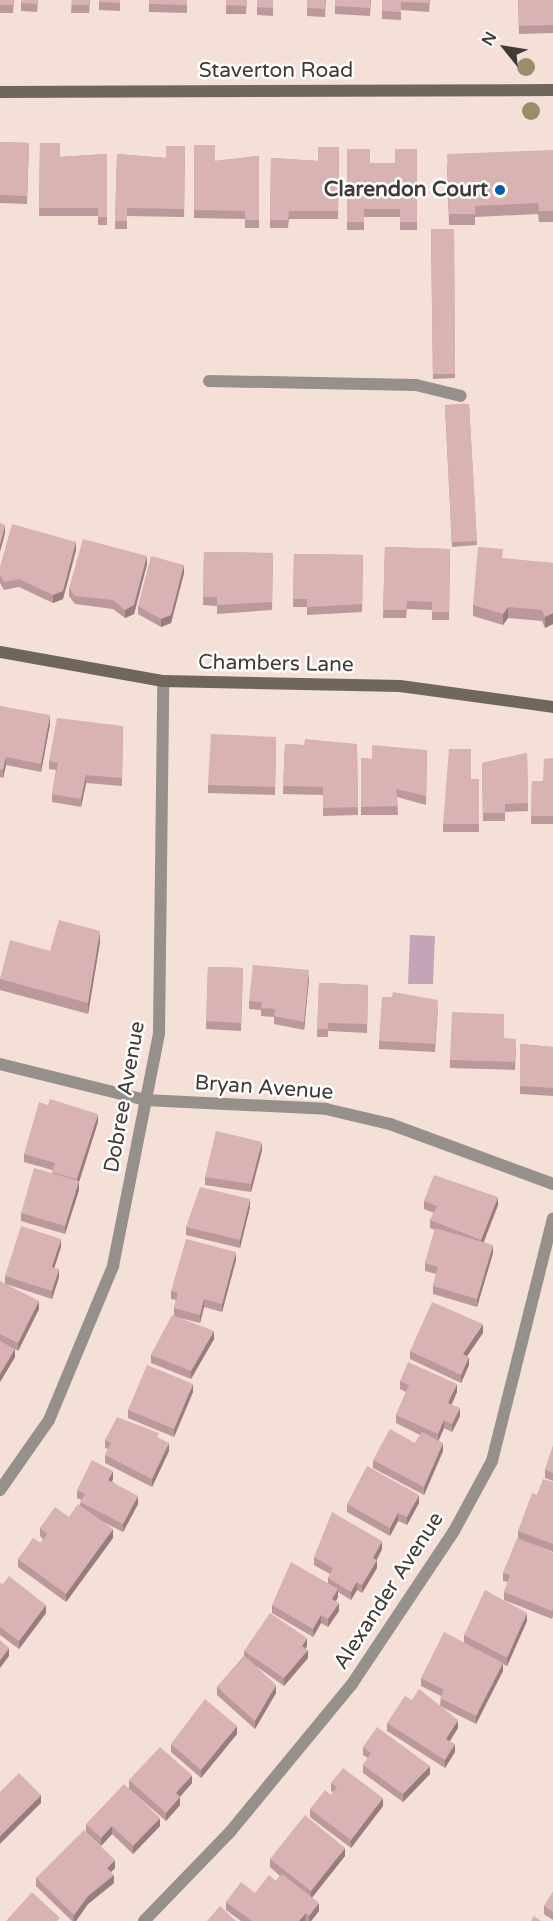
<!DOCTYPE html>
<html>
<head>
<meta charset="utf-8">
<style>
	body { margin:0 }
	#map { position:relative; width:553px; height:1921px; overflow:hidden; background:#f4e0d7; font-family:"Varela Round",sans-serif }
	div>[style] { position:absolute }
	.water>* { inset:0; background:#c6a4b7 }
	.lane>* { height:12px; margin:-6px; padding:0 6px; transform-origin:6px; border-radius:6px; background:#959089 }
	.street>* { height:12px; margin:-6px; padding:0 6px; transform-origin:6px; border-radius:6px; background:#959089 }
	.secondary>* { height:12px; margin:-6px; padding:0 6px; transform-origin:6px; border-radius:6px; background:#6f675e }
	.trees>* { width:18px; height:18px; margin:-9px; border-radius:50%; background:#988e69 }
	.wall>* { inset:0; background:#bb999b }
	.shaded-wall>* { inset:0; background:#987d7e }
	.building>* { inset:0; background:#d9b2b4 }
	.dots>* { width:16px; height:16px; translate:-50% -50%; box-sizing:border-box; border:3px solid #fff; border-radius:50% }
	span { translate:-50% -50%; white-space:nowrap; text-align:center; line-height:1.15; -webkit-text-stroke:5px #fff; paint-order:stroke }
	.street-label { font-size:21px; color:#423a36 }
	.poi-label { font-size:21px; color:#423a36; font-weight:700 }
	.right { translate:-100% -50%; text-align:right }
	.north { position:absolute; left:475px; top:18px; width:60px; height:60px; -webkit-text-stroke:4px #fff; paint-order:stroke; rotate:300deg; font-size:16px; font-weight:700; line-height:24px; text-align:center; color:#423a36 }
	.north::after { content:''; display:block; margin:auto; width:21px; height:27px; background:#423a36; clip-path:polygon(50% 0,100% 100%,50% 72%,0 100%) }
</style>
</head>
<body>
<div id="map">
	<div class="water">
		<i style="clip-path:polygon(410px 935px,435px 936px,433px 984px,408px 984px)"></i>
	</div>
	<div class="lane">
		<i style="left:209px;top:381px;width:207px;rotate:1.1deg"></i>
		<i style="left:416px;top:385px;width:46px;rotate:13.7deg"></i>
	</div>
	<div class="street">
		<i style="left:0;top:1064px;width:149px;rotate:13.9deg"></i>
		<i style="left:145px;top:1100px;width:181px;rotate:2.8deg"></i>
		<i style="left:326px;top:1109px;width:66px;rotate:13.2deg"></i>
		<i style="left:390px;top:1124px;width:174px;rotate:20.2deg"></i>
		<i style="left:0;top:1490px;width:85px;rotate:-55deg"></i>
		<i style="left:49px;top:1420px;width:167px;rotate:-67.4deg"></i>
		<i style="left:113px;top:1266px;width:237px;rotate:-78.8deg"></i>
		<i style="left:159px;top:1033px;width:352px;rotate:-89.3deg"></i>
		<i style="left:144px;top:1921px;width:124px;rotate:-46deg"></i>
		<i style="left:230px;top:1832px;width:192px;rotate:-50.5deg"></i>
		<i style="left:352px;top:1684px;width:184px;rotate:-56.3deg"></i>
		<i style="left:454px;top:1531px;width:80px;rotate:-61.5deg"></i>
		<i style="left:492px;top:1461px;width:250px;rotate:-75.9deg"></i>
	</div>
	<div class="secondary">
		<i style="left:0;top:92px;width:553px;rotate:-0.21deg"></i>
		<i style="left:0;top:652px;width:166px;rotate:10.1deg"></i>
		<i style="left:163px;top:681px;width:237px;rotate:1.2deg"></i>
		<i style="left:400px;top:686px;width:154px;rotate:7.8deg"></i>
	</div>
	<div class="trees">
		<i style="left:526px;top:67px"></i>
		<i style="left:531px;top:111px"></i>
	</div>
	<div class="wall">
		<i style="clip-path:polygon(0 0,14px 0,13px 13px,0 13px)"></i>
		<i style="clip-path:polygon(21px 0,38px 0,37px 12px,21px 11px)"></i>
		<i style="clip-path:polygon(72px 0,90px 0,89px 13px,71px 13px)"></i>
		<i style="clip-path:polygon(99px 0,120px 0,120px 11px,99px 10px)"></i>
		<i style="clip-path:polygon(149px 0,187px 0,187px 13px,149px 12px)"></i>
		<i style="clip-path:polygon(226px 0,247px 0,246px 14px,226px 14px)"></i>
		<i style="clip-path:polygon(257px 0,273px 0,273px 16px,257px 15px)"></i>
		<i style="clip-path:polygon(307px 0,326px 0,325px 17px,307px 16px)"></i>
		<i style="clip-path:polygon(335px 0,371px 0,370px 16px,335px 14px)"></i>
		<i style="clip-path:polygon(382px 0,430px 0,429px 12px,401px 10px,401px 20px,382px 19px)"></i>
		<i style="clip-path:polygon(518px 0,553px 0,553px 33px,519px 34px)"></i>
		<i style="clip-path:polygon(0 142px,29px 143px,27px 204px,0 203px)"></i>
		<i style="clip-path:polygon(40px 143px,60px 157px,107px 154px,107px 225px,98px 225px,98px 216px,39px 216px)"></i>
		<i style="clip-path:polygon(194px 145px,215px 161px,259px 156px,259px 228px,245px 228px,245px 219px,194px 218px)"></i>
		<i style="clip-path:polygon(185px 146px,184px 217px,127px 216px,127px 229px,115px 229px,117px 154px,166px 158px)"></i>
		<i style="clip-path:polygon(339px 147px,338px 219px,289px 219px,288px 228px,270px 228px,271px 158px,318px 161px)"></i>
		<i style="clip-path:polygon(347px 149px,370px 163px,395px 163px,417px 149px,417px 230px,400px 230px,400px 217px,364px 217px,364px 230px,347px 230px)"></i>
		<i style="clip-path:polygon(553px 150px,553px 222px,539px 222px,538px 214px,475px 217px,475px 225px,449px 225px,447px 165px)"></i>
		<i style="clip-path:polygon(431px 229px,454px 229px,455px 378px,433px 379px)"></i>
		<i style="clip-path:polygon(469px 404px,477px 545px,452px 547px,445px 405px)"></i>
		<i style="clip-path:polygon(385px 547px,450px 549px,449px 620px,432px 620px,432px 610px,407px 609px,406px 618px,383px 618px)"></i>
		<i style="clip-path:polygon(76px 550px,63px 599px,53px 603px,19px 587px,4px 590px,0 583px,0 567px)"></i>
		<i style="clip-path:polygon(204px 552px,273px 553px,272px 610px,217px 614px,217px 606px,203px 605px)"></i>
		<i style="clip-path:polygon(294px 554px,363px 555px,362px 612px,307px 615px,307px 607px,293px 607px)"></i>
		<i style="clip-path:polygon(503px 559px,553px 563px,553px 624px,545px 628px,542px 621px,508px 618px,503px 625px,473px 616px,473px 605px)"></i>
		<i style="clip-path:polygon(147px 564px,134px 614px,125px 618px,113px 609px,75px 604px,69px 596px,69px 588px)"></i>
		<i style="clip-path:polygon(184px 573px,171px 623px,161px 627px,138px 614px,138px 606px)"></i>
		<i style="clip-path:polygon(0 706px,50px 724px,41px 772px,6px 765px,3px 778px,0 777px)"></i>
		<i style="clip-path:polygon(123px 726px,122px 786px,86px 783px,81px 807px,52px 802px,52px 794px,56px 770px,49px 769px,49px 761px)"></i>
		<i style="clip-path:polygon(276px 737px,275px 795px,208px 793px,208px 785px)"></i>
		<i style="clip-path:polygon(285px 744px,304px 745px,357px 744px,358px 815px,323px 816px,323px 795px,283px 794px)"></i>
		<i style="clip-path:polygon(427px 750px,426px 805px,397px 797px,398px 815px,361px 815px,361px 758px,372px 759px)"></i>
		<i style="clip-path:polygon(527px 753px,528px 811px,505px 812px,505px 821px,483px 821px,482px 763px)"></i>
		<i style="clip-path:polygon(553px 758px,553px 824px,531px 824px,532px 781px,543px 781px)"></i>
		<i style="clip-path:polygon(471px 779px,479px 779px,479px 832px,443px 832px,443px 824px)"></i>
		<i style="clip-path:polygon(100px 942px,88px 1014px,0 990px,0 978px,50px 951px)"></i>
		<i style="clip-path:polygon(208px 967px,243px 968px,241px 1031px,206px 1029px)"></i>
		<i style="clip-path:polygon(309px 978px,304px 1030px,274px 1024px,274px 1017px,261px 1016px,261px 1010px,249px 1009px,249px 1001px)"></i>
		<i style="clip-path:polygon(319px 983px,368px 985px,367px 1033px,328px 1031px,328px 1037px,317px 1037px)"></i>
		<i style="clip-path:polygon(438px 1008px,435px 1052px,379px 1049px,379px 1041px)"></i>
		<i style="clip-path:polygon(504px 1038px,516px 1047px,515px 1070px,450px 1068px,450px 1060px)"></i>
		<i style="clip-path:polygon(520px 1044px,553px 1047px,553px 1096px,520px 1094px)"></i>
		<i style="clip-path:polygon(98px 1122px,79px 1182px,79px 1190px,65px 1234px,21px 1221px,21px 1213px,52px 1173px,52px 1170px,24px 1162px,24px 1154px)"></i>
		<i style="clip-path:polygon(262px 1150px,251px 1192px,205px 1185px,205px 1177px)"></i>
		<i style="clip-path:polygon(424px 1201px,498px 1205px,484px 1242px,493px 1253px,477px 1307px,433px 1294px,433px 1286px,436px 1274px,425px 1271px,425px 1263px,435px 1230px,430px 1228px,430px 1220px,434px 1213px,424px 1209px)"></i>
		<i style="clip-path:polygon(250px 1207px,240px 1248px,186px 1235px,186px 1227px)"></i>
		<i style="clip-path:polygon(61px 1247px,54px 1268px,59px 1277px,52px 1299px,6px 1284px,39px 1309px,18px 1351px,15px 1349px,15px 1357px,0 1382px,0 1281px,5px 1284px,5px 1276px)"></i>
		<i style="clip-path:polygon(236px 1260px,222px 1312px,204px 1307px,200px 1323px,176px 1317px,214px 1339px,191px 1379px,151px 1363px,151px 1355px,174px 1316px,174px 1308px,176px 1300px,171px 1299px,171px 1291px)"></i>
		<i style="clip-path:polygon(483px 1333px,467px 1356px,469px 1365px,461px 1383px,410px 1359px,410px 1351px)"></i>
		<i style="clip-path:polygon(400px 1381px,457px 1392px,452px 1404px,460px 1416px,452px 1432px,444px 1428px,438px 1441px,443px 1451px,424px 1495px,373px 1468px,373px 1460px,415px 1443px,420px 1435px,396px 1423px,396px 1415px,406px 1392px,400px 1389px)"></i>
		<i style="clip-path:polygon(193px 1392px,174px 1437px,128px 1418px,128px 1410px)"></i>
		<i style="clip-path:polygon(159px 1438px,169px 1451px,152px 1487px,105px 1463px,105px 1455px,108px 1449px,105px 1448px,105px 1440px)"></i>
		<i style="clip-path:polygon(553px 1446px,553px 1481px,545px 1478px,545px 1470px)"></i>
		<i style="clip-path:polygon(113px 1479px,112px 1481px,138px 1504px,123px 1532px,101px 1521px,113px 1538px,66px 1602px,18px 1567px,18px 1559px,41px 1543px,43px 1539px,40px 1536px,40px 1528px,69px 1517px,80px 1505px,81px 1500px,77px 1498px,77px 1490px)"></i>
		<i style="clip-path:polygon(553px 1482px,553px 1552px,525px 1541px,553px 1553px,553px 1616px,552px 1619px,504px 1600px,504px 1592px,508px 1582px,503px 1581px,503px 1573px,518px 1539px,518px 1531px,537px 1495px)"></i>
		<i style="clip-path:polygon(419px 1503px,407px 1525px,398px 1521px,390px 1536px,347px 1512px,347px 1504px)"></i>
		<i style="clip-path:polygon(382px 1549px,377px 1560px,377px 1568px,362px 1593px,357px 1590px,351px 1600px,338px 1592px,338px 1597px,336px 1601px,339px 1611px,328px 1627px,321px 1623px,313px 1637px,272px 1613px,272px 1605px,328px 1583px,328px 1578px,330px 1574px,314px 1565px,314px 1557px)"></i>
		<i style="clip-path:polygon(0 1583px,46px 1613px,19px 1649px,0 1635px)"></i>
		<i style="clip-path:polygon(527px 1621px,507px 1666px,503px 1664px,503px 1671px,476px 1724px,440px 1706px,441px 1696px,421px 1686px,421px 1678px,464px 1643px,464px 1635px)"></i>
		<i style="clip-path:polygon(307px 1646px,306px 1649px,308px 1658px,284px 1686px,256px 1666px,276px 1693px,255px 1729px,217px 1695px,217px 1687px,244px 1656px,244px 1651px)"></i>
		<i style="clip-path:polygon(387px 1723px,458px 1728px,450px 1741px,455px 1752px,445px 1768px,387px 1731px)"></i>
		<i style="clip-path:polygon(237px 1734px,201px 1778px,171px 1752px,171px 1744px)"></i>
		<i style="clip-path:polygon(363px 1747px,430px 1774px,403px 1802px,363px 1773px,363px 1765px,368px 1758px,363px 1755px)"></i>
		<i style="clip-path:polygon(129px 1780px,192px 1783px,180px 1797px,180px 1805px,166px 1821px,129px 1789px)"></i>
		<i style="clip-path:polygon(331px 1783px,383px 1806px,351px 1848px,310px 1817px,310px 1809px,331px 1795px,333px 1792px,331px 1791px)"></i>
		<i style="clip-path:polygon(86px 1824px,160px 1826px,133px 1854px,112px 1834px,101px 1846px,86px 1832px)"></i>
		<i style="clip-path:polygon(345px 1856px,312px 1897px,319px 1911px,311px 1921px,241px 1921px,226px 1910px,226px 1902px,255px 1893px,276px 1881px,280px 1876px,270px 1867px,270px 1859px)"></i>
		<i style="clip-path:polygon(115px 1868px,111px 1872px,114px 1883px,88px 1904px,76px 1921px,72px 1921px,36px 1886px,36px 1878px)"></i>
		<i style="clip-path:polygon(553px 1892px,553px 1920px,544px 1914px,544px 1906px)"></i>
	</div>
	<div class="shaded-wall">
		<i style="clip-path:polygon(5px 525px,5px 533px,0 552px,0 544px)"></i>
		<i style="clip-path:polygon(76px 542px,76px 550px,63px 599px,53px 603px,53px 595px)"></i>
		<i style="clip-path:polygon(147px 556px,147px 564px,134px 614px,125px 618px,125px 610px)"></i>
		<i style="clip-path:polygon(184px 565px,184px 573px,171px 623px,161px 627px,161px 619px)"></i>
		<i style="clip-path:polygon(508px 607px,508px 618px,503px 625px,503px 614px)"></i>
		<i style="clip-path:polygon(553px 613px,553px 624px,545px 628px,545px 617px)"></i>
		<i style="clip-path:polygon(50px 715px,50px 724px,41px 772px,41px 764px)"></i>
		<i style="clip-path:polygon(6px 757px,6px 765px,3px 778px,3px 770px)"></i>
		<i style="clip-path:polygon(86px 775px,86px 783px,81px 807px,81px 799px)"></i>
		<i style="clip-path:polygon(100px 931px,100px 942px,88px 1014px,88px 1003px)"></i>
		<i style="clip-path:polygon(309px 970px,309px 978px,304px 1030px,304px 1022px)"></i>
		<i style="clip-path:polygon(98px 1114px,98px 1122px,79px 1182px,79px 1190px,65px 1234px,65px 1226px,77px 1187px,77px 1179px)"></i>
		<i style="clip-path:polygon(262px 1142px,262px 1150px,251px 1192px,251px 1184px)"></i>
		<i style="clip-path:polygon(498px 1197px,498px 1205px,481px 1248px,481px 1240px)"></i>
		<i style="clip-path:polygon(250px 1199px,250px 1207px,240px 1248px,240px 1240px)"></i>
		<i style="clip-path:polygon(61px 1239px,61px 1247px,52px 1275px,52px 1267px)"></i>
		<i style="clip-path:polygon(493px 1245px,493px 1253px,477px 1307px,477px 1299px)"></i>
		<i style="clip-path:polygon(236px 1252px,236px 1260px,222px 1312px,222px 1304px)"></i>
		<i style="clip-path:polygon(59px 1269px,59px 1277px,52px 1299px,52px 1291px)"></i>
		<i style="clip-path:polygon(204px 1299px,204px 1307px,200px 1323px,200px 1315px)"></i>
		<i style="clip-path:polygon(39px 1301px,39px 1309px,18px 1351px,18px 1343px)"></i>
		<i style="clip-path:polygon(483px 1324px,483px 1333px,463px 1362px,463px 1354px)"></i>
		<i style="clip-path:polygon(214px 1331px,214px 1339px,191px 1379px,191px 1371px)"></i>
		<i style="clip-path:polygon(15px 1349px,15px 1357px,0 1382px,0 1374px)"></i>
		<i style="clip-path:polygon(469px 1357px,469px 1365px,461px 1383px,461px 1375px)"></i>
		<i style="clip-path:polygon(193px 1384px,193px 1392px,174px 1437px,174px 1429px)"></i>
		<i style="clip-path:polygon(457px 1384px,457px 1392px,448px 1411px,448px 1403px)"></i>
		<i style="clip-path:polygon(460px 1408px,460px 1416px,452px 1432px,452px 1424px)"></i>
		<i style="clip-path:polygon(444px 1420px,444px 1428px,438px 1442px,438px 1434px)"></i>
		<i style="clip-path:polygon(169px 1443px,169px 1451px,152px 1487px,152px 1479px)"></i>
		<i style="clip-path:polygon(443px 1443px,443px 1451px,424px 1495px,424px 1487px)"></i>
		<i style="clip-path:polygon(113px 1471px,113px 1479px,108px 1488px,108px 1480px)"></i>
		<i style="clip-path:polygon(419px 1495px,419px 1503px,407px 1525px,407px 1517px)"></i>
		<i style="clip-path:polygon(138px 1496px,138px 1504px,123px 1532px,123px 1524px)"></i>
		<i style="clip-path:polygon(398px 1513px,398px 1521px,390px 1536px,390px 1528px)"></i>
		<i style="clip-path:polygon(113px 1529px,113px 1538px,66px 1602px,66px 1594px)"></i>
		<i style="clip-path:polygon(382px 1541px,382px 1549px,373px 1566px,373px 1558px)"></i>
		<i style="clip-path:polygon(377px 1560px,377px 1568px,362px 1593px,362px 1585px)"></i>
		<i style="clip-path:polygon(357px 1582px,357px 1590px,351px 1600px,351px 1592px)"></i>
		<i style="clip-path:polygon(338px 1589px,338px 1597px,332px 1607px,332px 1599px)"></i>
		<i style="clip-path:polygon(339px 1603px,339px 1611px,328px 1627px,328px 1619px)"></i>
		<i style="clip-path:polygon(46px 1605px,46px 1613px,19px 1649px,19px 1641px)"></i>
		<i style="clip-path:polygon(527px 1613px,527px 1621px,507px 1666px,507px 1658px)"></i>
		<i style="clip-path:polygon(321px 1615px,321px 1623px,313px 1637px,313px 1629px)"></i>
		<i style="clip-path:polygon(307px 1638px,307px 1646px,302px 1654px,302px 1646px)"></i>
		<i style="clip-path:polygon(9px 1648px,9px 1656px,0 1668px,0 1660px)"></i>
		<i style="clip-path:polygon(308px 1650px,308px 1658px,284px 1686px,284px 1678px)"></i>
		<i style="clip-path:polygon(503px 1663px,503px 1671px,476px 1724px,476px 1716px)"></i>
		<i style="clip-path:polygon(276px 1685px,276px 1693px,255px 1729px,255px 1721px)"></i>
		<i style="clip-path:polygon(458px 1720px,458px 1728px,446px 1747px,446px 1739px)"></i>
		<i style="clip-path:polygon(237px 1726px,237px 1734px,201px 1778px,201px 1770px)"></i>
		<i style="clip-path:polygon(455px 1744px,455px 1752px,445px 1768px,445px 1760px)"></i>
		<i style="clip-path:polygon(430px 1766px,430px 1774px,403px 1802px,403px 1794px)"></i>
		<i style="clip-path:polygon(192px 1775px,192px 1783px,176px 1801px,176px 1793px)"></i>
		<i style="clip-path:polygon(41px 1795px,41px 1803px,0 1844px,0 1836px)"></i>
		<i style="clip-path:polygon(180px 1797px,180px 1805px,166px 1821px,166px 1813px)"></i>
		<i style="clip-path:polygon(383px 1798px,383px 1806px,351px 1848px,351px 1840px)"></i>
		<i style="clip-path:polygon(160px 1818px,160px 1826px,133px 1854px,133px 1846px)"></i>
		<i style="clip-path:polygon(112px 1826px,112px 1834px,101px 1846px,101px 1838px)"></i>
		<i style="clip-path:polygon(345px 1848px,345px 1856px,311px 1899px,311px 1891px)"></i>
		<i style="clip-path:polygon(115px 1860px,115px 1868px,107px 1876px,107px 1868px)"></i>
		<i style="clip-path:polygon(114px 1875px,114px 1883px,88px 1904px,76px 1921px,74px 1921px,74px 1915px,88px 1896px)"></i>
		<i style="clip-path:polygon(319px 1903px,319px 1911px,311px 1921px,309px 1921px,309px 1916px)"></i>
		<i style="clip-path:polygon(306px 1913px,305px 1921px,299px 1921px)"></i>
	</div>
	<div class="building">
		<i style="clip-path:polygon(0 0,13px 0,13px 5px,0 5px)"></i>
		<i style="clip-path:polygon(21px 0,38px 0,37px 4px,21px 3px)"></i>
		<i style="clip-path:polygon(72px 0,89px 0,89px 5px,71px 5px)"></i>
		<i style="clip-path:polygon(99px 0,120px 0,120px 3px,99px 2px)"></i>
		<i style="clip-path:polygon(149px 0,187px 0,187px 5px,149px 4px)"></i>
		<i style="clip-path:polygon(226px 0,247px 0,246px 6px,226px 5px)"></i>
		<i style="clip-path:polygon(257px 0,273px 0,273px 8px,257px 7px)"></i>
		<i style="clip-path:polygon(307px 0,325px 0,325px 9px,307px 8px)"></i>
		<i style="clip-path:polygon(335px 0,370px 0,370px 8px,335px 6px)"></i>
		<i style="clip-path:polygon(382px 0,429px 0,429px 3px,401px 2px,401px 12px,382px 11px)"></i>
		<i style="clip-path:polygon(518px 0,553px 0,553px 25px,519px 26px)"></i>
		<i style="clip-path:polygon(0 142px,29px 143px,27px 196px,0 195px)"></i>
		<i style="clip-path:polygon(40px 143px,60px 143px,60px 157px,107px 154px,107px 217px,98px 217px,98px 208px,39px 208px)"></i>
		<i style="clip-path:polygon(194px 145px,215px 145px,215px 161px,259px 156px,259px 220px,245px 220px,245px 211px,194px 210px)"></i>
		<i style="clip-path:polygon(166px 146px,185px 146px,184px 209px,127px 208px,127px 221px,115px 221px,117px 154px,166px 158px)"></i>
		<i style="clip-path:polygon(318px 147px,339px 147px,338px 211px,289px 211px,288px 220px,270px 220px,271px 158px,318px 161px)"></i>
		<i style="clip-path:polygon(347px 149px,370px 149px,370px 163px,395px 163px,395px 149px,417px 149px,417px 222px,400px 222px,400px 209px,364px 209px,364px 222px,347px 222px)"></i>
		<i style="clip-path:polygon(553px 150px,553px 211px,539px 211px,538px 203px,475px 206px,475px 214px,449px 214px,447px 154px)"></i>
		<i style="clip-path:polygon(431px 229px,454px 229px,455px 374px,433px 374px)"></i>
		<i style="clip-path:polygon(469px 404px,477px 541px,452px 542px,445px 405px)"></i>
		<i style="clip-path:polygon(0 523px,5px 525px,0 544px)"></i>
		<i style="clip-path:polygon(12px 524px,76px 542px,63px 591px,53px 595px,19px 579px,4px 582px,0 575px,0 567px)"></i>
		<i style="clip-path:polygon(83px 539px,147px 556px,134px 605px,125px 610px,113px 600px,75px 596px,69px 588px)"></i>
		<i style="clip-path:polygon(385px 547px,450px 549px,449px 612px,432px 612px,432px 602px,415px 601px,407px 601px,406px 610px,383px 610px)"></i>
		<i style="clip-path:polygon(478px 547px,503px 549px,502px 558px,553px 563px,553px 613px,545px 617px,542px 610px,508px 607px,503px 614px,473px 605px)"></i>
		<i style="clip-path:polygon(204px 552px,273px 553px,272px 602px,217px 605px,217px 597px,203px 597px)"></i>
		<i style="clip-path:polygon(294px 554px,363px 555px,362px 604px,307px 607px,307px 599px,293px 599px)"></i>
		<i style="clip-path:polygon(151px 556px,184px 565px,171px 615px,161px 619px,138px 606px)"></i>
		<i style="clip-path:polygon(0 706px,50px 715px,41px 764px,6px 757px,3px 770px,0 769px)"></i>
		<i style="clip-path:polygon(57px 718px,123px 726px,122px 778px,86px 775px,81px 799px,52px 794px,58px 763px,49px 761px)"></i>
		<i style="clip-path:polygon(211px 734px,276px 737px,275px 787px,208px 785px)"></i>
		<i style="clip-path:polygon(305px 739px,357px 744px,358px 807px,323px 808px,323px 787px,283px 786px,285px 744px,304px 745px)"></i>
		<i style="clip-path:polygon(372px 745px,427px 750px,426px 796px,396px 789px,398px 806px,361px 807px,361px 758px,372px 759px)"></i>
		<i style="clip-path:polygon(449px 749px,471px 749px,471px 779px,479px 779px,479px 824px,443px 824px)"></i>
		<i style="clip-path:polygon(527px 753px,528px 803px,505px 804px,505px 813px,483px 813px,482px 763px)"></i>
		<i style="clip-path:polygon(553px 758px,553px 816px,531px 816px,532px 781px,543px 781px,544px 759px)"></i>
		<i style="clip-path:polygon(59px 920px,100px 931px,88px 1003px,0 979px,10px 940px,50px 951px)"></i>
		<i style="clip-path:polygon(253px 965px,309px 970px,304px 1022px,274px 1016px,275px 1009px,261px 1008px,262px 1002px,249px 1001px)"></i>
		<i style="clip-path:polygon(208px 967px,243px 968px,241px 1023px,206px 1021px)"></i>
		<i style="clip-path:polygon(319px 983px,368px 985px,367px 1024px,328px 1023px,328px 1029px,317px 1029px)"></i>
		<i style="clip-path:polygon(393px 992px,438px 1000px,435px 1044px,379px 1041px,382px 997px,392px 997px)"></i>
		<i style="clip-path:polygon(452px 1012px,504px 1014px,504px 1038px,516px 1039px,515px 1062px,450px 1060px)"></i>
		<i style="clip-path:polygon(520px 1044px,553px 1047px,553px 1088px,520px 1086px)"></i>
		<i style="clip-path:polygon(50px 1099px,98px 1114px,77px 1179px,52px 1172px,55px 1163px,24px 1154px,39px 1102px,48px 1105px)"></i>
		<i style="clip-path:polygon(216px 1131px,262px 1142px,251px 1184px,205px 1177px)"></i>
		<i style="clip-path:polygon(34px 1168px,79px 1181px,65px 1226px,21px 1213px)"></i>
		<i style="clip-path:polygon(434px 1175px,498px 1197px,481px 1240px,430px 1220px,437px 1206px,424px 1201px)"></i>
		<i style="clip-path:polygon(200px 1187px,250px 1199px,240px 1240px,186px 1227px)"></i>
		<i style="clip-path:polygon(21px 1226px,61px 1239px,52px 1267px,59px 1269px,52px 1291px,5px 1276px)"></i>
		<i style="clip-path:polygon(435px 1228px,493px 1245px,477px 1299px,433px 1286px,438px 1267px,425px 1263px)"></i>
		<i style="clip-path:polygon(186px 1239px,236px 1252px,222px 1304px,204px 1299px,200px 1315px,174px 1308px,178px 1293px,171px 1291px)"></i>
		<i style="clip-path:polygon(0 1281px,39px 1301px,18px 1343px,0 1334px)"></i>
		<i style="clip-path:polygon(432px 1302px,483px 1324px,463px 1354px,469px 1357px,461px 1375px,410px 1351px)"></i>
		<i style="clip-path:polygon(172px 1315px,214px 1331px,191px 1371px,151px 1355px)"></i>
		<i style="clip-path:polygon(0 1341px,15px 1349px,0 1374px)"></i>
		<i style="clip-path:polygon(408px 1362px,457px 1384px,448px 1403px,460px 1408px,452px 1424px,444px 1420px,438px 1434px,396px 1415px,409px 1385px,400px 1381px)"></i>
		<i style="clip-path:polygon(147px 1365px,193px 1384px,174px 1429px,128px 1410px)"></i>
		<i style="clip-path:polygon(117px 1417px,159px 1433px,157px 1437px,169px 1443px,152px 1479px,105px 1455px,111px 1443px,105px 1440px)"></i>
		<i style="clip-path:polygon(390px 1429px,415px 1443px,422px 1432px,443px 1443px,424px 1487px,373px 1460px)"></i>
		<i style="clip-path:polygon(553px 1446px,553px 1473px,545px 1470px)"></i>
		<i style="clip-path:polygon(92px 1460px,113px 1471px,108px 1480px,138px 1496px,123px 1524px,80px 1502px,85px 1494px,77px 1490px)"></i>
		<i style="clip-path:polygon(367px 1466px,419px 1495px,407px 1517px,398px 1513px,390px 1528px,347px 1504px)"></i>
		<i style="clip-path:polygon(543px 1479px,553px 1482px,553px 1544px,518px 1531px,532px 1493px,537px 1495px)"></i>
		<i style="clip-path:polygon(78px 1504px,113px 1529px,66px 1594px,18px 1559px,33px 1538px,41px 1543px,47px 1534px,40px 1528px,55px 1507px,69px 1517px)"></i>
		<i style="clip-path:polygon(332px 1512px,382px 1541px,373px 1558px,377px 1560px,362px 1585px,357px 1582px,351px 1592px,328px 1578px,333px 1568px,314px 1557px)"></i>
		<i style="clip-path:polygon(517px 1538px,553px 1553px,553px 1608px,552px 1611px,504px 1592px,510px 1575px,503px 1573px)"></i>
		<i style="clip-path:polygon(291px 1562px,338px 1589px,332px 1599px,339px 1603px,328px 1619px,321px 1615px,313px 1629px,272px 1605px)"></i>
		<i style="clip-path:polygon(9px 1576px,46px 1605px,19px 1641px,0 1627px,0 1583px,2px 1585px)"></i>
		<i style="clip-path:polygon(485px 1590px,527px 1613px,507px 1658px,464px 1635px)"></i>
		<i style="clip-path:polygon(270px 1613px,307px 1638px,302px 1646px,308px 1650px,284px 1678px,244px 1651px)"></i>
		<i style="clip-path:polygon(444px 1632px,503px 1663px,476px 1716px,440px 1698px,444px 1690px,421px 1678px)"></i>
		<i style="clip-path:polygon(0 1640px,9px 1648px,0 1660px)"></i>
		<i style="clip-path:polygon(245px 1656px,276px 1685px,255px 1721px,217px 1687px)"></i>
		<i style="clip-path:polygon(419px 1689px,458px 1720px,446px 1739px,455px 1744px,445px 1760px,387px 1723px,405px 1696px,412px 1700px)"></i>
		<i style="clip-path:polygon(205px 1699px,237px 1726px,201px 1770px,171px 1744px)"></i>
		<i style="clip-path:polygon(377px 1727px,430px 1766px,403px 1794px,363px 1765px,371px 1753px,363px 1747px)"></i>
		<i style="clip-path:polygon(160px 1747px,192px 1775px,176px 1793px,180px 1797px,166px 1813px,129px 1780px)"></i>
		<i style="clip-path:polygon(343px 1768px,383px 1798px,351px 1840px,310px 1809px,325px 1790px,331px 1795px,337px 1787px,331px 1783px)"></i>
		<i style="clip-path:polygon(19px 1773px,41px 1795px,0 1836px,0 1792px)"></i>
		<i style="clip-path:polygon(124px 1784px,160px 1818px,133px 1846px,112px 1826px,101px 1838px,86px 1824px)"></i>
		<i style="clip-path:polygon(305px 1815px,345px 1848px,311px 1891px,270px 1859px)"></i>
		<i style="clip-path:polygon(84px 1830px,115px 1860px,107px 1868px,114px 1875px,88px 1896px,74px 1915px,36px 1878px)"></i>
		<i style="clip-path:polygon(282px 1874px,319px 1903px,309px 1916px,306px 1913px,299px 1921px,252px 1921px,226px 1902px,241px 1882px,255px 1893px,269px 1875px,276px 1881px)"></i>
		<i style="clip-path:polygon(32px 1892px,60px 1918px,57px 1921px,6px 1921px)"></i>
		<i style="clip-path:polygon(553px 1892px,553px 1912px,544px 1906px)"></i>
		<i style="clip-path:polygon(220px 1906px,236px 1921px,207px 1921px)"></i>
		<i style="clip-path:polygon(534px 1916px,541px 1921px,531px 1921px)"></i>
	</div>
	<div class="dots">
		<i style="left:500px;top:190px;background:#015daa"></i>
	</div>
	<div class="street-label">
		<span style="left:276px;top:71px">Staverton Road</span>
		<span style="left:276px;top:664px;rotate:1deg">Chambers Lane</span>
		<span style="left:264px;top:1088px;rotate:4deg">Bryan Avenue</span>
		<span style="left:125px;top:1097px;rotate:-80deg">Dobree Avenue</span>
		<span style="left:389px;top:1591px;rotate:-57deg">Alexander Avenue</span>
	</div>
	<div class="poi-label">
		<span class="right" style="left:488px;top:190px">Clarendon Court</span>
	</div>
	<div class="north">N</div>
</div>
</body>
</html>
